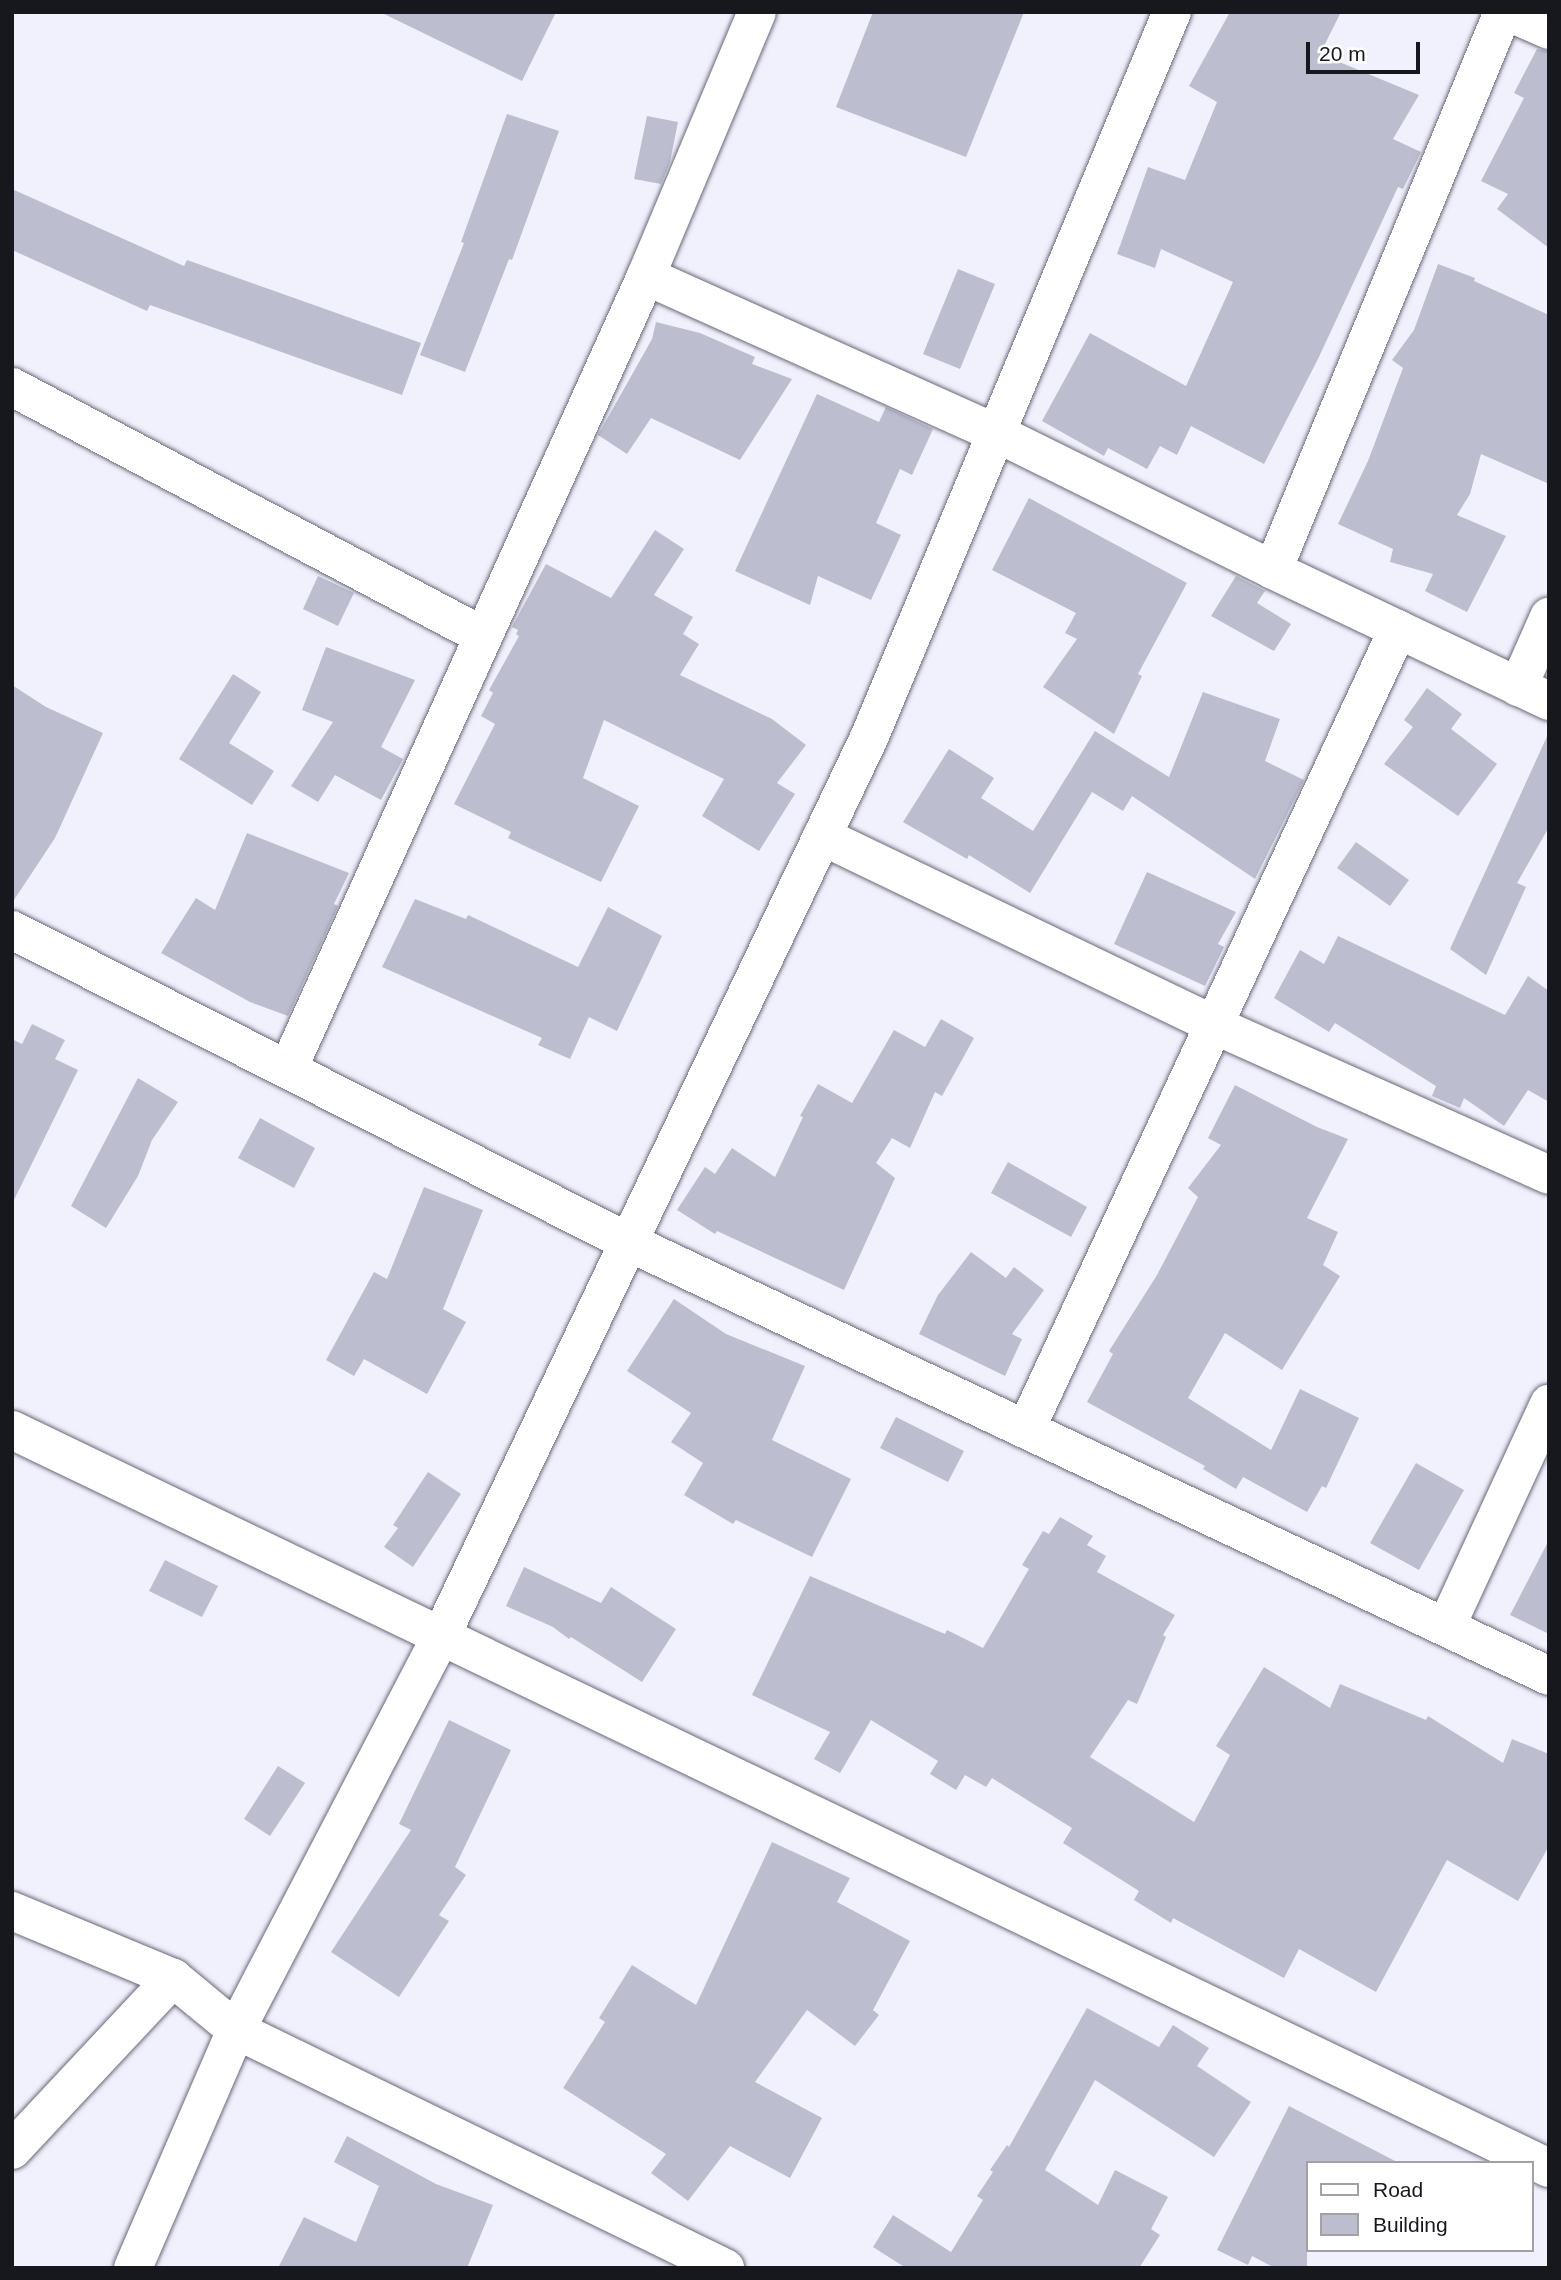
<!DOCTYPE html>
<html>
<head>
<meta charset="utf-8">
<style>
	body { margin:0 }
	#map { position:relative; width:1561px; height:2280px; overflow:hidden; background:#f1f1fd; font-family:Arial,sans-serif }
	div>[style] { position:absolute }
	.building>* { inset:0; background:#bdbdd0 }
	.roads { filter:drop-shadow(0 0 2px #69687a) drop-shadow(0 0 2px #69687a) }
	.minor>* { height:38px; margin:-19px; padding:0 19px; transform-origin:19px; border-radius:19px; background:#fff }
	span { translate:-50% -50%; white-space:nowrap; text-align:center; line-height:1.15; -webkit-text-stroke:5px #fff; paint-order:stroke }
	.frame { position:absolute; inset:0; border:14px solid #17171e; pointer-events:none }
	.legend { position:absolute; left:1306px; top:2161px; width:228px; height:91px; box-sizing:border-box; background:#fff; border:2px solid #a2a2a5; margin:0; padding:9px 12px; list-style:none; font-size:21px; color:#17171e }
	.legend li { display:flex; align-items:center; gap:14px; height:35px }
	.legend b { width:35px; border:2px solid #a2a2a5 }
	.scale { position:absolute; left:1306px; top:42px; width:114px; height:32px; box-sizing:border-box; border:4px solid #17171e; border-top:0; padding-left:9px; font-size:21px; line-height:24px; white-space:nowrap; color:#17171e; -webkit-text-stroke:5px #fff; paint-order:stroke }
</style>
</head>
<body>
<div id="map">
	<div class="building">
		<i style="clip-path:polygon(380px 12px,556px 12px,522px 81px)"></i>
		<i style="clip-path:polygon(873px 12px,1024px 12px,966px 157px,836px 107px)"></i>
		<i style="clip-path:polygon(1230px 12px,1341px 12px,1320px 54px,1419px 95px,1393px 139px,1421px 152px,1403px 189px,1398px 187px,1318px 359px,1264px 464px,1191px 426px,1177px 455px,1160px 446px,1147px 469px,1108px 448px,1104px 456px,1042px 421px,1090px 333px,1186px 386px,1233px 282px,1161px 249px,1155px 268px,1117px 254px,1148px 167px,1185px 180px,1217px 102px,1189px 86px)"></i>
		<i style="clip-path:polygon(1537px 49px,1549px 51px,1549px 248px,1497px 209px,1508px 194px,1481px 181px,1524px 98px,1514px 93px)"></i>
		<i style="clip-path:polygon(507px 114px,559px 131px,512px 260px,509px 259px,465px 372px,420px 355px,464px 243px,461px 242px)"></i>
		<i style="clip-path:polygon(647px 116px,678px 122px,670px 162px,661px 184px,634px 179px)"></i>
		<i style="clip-path:polygon(12px 189px,184px 266px,187px 260px,421px 343px,402px 395px,150px 305px,147px 311px,12px 250px)"></i>
		<i style="clip-path:polygon(1438px 264px,1475px 278px,1474px 281px,1549px 315px,1549px 484px,1481px 454px,1470px 494px,1457px 515px,1506px 536px,1467px 612px,1425px 591px,1433px 574px,1390px 562px,1393px 549px,1338px 524px,1368px 461px,1403px 368px,1392px 360px,1414px 330px)"></i>
		<i style="clip-path:polygon(958px 269px,995px 284px,960px 369px,923px 354px)"></i>
		<i style="clip-path:polygon(656px 322px,700px 333px,755px 357px,752px 364px,792px 379px,740px 460px,651px 418px,627px 454px,598px 435px,652px 339px)"></i>
		<i style="clip-path:polygon(817px 394px,879px 422px,886px 407px,933px 429px,912px 475px,900px 469px,876px 523px,901px 535px,871px 600px,818px 576px,810px 605px,735px 571px)"></i>
		<i style="clip-path:polygon(1029px 498px,1187px 583px,1138px 674px,1142px 676px,1114px 734px,1043px 687px,1077px 639px,1065px 633px,1076px 613px,992px 570px)"></i>
		<i style="clip-path:polygon(655px 530px,684px 549px,654px 595px,693px 617px,683px 634px,699px 644px,680px 675px,772px 719px,806px 745px,777px 783px,795px 794px,759px 851px,702px 816px,724px 779px,604px 720px,583px 778px,639px 806px,601px 882px,508px 838px,511px 832px,454px 804px,495px 724px,481px 716px,493px 693px,489px 690px,519px 636px,516px 634px,518px 630px,512px 627px,546px 564px,611px 598px)"></i>
		<i style="clip-path:polygon(318px 576px,354px 593px,338px 626px,303px 609px)"></i>
		<i style="clip-path:polygon(1236px 576px,1265px 591px,1257px 603px,1291px 624px,1274px 651px,1211px 616px)"></i>
		<i style="clip-path:polygon(326px 647px,415px 680px,381px 747px,403px 759px,381px 800px,335px 775px,318px 802px,291px 786px,333px 722px,302px 710px)"></i>
		<i style="clip-path:polygon(233px 674px,261px 692px,229px 743px,274px 771px,252px 805px,179px 759px)"></i>
		<i style="clip-path:polygon(12px 685px,46px 707px,103px 733px,55px 838px,12px 903px)"></i>
		<i style="clip-path:polygon(1427px 688px,1462px 714px,1451px 729px,1497px 764px,1458px 816px,1384px 764px,1413px 727px,1404px 720px)"></i>
		<i style="clip-path:polygon(1203px 692px,1280px 719px,1265px 761px,1304px 780px,1255px 879px,1132px 796px,1123px 811px,1092px 792px,1030px 893px,969px 855px,967px 859px,903px 822px,949px 749px,994px 778px,981px 798px,1033px 831px,1095px 731px,1169px 777px)"></i>
		<i style="clip-path:polygon(1549px 732px,1549px 827px,1517px 883px,1526px 887px,1486px 975px,1450px 949px)"></i>
		<i style="clip-path:polygon(247px 833px,349px 873px,334px 904px,338px 906px,288px 1016px,250px 1002px,161px 953px,196px 898px,215px 910px)"></i>
		<i style="clip-path:polygon(1356px 842px,1409px 880px,1390px 906px,1337px 868px)"></i>
		<i style="clip-path:polygon(1147px 872px,1236px 912px,1218px 944px,1224px 947px,1205px 986px,1114px 944px)"></i>
		<i style="clip-path:polygon(415px 899px,466px 919px,468px 915px,578px 967px,608px 907px,662px 936px,617px 1031px,589px 1017px,570px 1059px,538px 1045px,542px 1038px,382px 967px)"></i>
		<i style="clip-path:polygon(1338px 936px,1505px 1015px,1528px 976px,1549px 991px,1549px 1102px,1528px 1090px,1504px 1126px,1464px 1098px,1460px 1108px,1432px 1096px,1436px 1086px,1335px 1023px,1329px 1032px,1274px 998px,1300px 950px,1324px 964px)"></i>
		<i style="clip-path:polygon(941px 1019px,974px 1038px,942px 1096px,935px 1092px,910px 1148px,892px 1138px,876px 1163px,895px 1178px,844px 1290px,717px 1231px,715px 1234px,677px 1210px,705px 1167px,715px 1174px,732px 1148px,775px 1177px,803px 1117px,800px 1116px,818px 1084px,852px 1103px,894px 1030px,925px 1047px)"></i>
		<i style="clip-path:polygon(32px 1024px,65px 1040px,55px 1059px,78px 1070px,12px 1204px,12px 1039px,22px 1044px)"></i>
		<i style="clip-path:polygon(138px 1078px,178px 1102px,152px 1140px,138px 1176px,106px 1228px,71px 1206px)"></i>
		<i style="clip-path:polygon(1235px 1085px,1317px 1127px,1348px 1139px,1307px 1218px,1338px 1232px,1323px 1265px,1340px 1276px,1282px 1370px,1225px 1333px,1188px 1398px,1271px 1450px,1300px 1389px,1359px 1418px,1326px 1488px,1322px 1486px,1307px 1512px,1243px 1477px,1236px 1489px,1203px 1469px,1205px 1466px,1087px 1402px,1113px 1354px,1109px 1351px,1157px 1275px,1198px 1197px,1188px 1188px,1221px 1145px,1208px 1138px)"></i>
		<i style="clip-path:polygon(260px 1118px,315px 1148px,294px 1188px,238px 1158px)"></i>
		<i style="clip-path:polygon(1008px 1162px,1087px 1207px,1071px 1237px,991px 1193px)"></i>
		<i style="clip-path:polygon(424px 1187px,483px 1210px,443px 1309px,466px 1322px,427px 1394px,364px 1359px,354px 1376px,326px 1360px,374px 1272px,387px 1279px)"></i>
		<i style="clip-path:polygon(971px 1252px,1006px 1278px,1014px 1267px,1044px 1290px,1012px 1334px,1022px 1339px,1005px 1376px,919px 1334px,938px 1295px)"></i>
		<i style="clip-path:polygon(674px 1299px,726px 1334px,805px 1366px,772px 1440px,851px 1479px,812px 1557px,736px 1520px,733px 1524px,684px 1495px,703px 1463px,671px 1442px,691px 1413px,627px 1371px)"></i>
		<i style="clip-path:polygon(896px 1417px,964px 1451px,948px 1482px,880px 1448px)"></i>
		<i style="clip-path:polygon(1416px 1463px,1464px 1490px,1419px 1570px,1370px 1543px)"></i>
		<i style="clip-path:polygon(428px 1472px,461px 1494px,413px 1567px,384px 1547px,398px 1528px,393px 1525px)"></i>
		<i style="clip-path:polygon(1060px 1517px,1093px 1536px,1087px 1545px,1106px 1556px,1097px 1572px,1175px 1615px,1163px 1635px,1166px 1637px,1137px 1704px,1128px 1700px,1090px 1757px,1194px 1822px,1230px 1755px,1216px 1746px,1264px 1667px,1330px 1708px,1340px 1684px,1426px 1720px,1428px 1716px,1503px 1763px,1512px 1739px,1549px 1754px,1549px 1846px,1518px 1901px,1447px 1860px,1376px 1992px,1299px 1949px,1284px 1978px,1173px 1918px,1171px 1923px,1134px 1900px,1139px 1891px,1063px 1843px,1072px 1828px,992px 1778px,986px 1787px,965px 1775px,956px 1790px,930px 1774px,938px 1761px,871px 1720px,840px 1773px,814px 1759px,830px 1732px,752px 1695px,810px 1576px,945px 1634px,947px 1630px,983px 1648px,1029px 1569px,1022px 1565px,1043px 1531px,1049px 1534px)"></i>
		<i style="clip-path:polygon(1549px 1540px,1549px 1634px,1510px 1615px)"></i>
		<i style="clip-path:polygon(165px 1560px,218px 1586px,202px 1617px,149px 1591px)"></i>
		<i style="clip-path:polygon(524px 1567px,601px 1603px,611px 1587px,676px 1629px,642px 1682px,571px 1637px,569px 1639px,553px 1627px,506px 1606px)"></i>
		<i style="clip-path:polygon(449px 1720px,511px 1750px,455px 1867px,466px 1875px,439px 1915px,449px 1921px,399px 1997px,331px 1952px,411px 1830px,399px 1824px)"></i>
		<i style="clip-path:polygon(278px 1766px,305px 1783px,270px 1836px,244px 1819px)"></i>
		<i style="clip-path:polygon(772px 1842px,850px 1878px,837px 1902px,910px 1941px,873px 2010px,879px 2015px,855px 2046px,807px 2010px,755px 2082px,822px 2118px,790px 2178px,730px 2146px,688px 2201px,651px 2173px,666px 2154px,563px 2088px,605px 2022px,599px 2018px,632px 1965px,696px 2005px)"></i>
		<i style="clip-path:polygon(1087px 2008px,1159px 2047px,1173px 2025px,1209px 2048px,1197px 2066px,1251px 2102px,1214px 2157px,1095px 2080px,1045px 2170px,1098px 2205px,1115px 2170px,1168px 2197px,1151px 2229px,1160px 2235px,1139px 2268px,906px 2268px,873px 2247px,893px 2215px,951px 2252px,983px 2200px,977px 2196px,993px 2172px,990px 2170px,1007px 2145px,1009px 2147px)"></i>
		<i style="clip-path:polygon(1289px 2106px,1399px 2163px,1307px 2163px,1307px 2268px,1275px 2268px,1252px 2256px,1248px 2265px,1217px 2250px)"></i>
		<i style="clip-path:polygon(347px 2136px,436px 2184px,493px 2205px,467px 2268px,278px 2268px,304px 2217px,356px 2242px,379px 2186px,334px 2162px)"></i>
	</div>
	<div class="roads">
		<div class="minor">
			<i style="left:1508px;top:12px;width:45px;rotate:23.7deg"></i>
			<i style="left:646px;top:276px;width:384px;rotate:24.2deg"></i>
			<i style="left:996px;top:433px;width:309px;rotate:26.3deg"></i>
			<i style="left:1273px;top:570px;width:306px;rotate:25.4deg"></i>
			<i style="left:12px;top:387px;width:533px;rotate:27.86deg"></i>
			<i style="left:1273px;top:570px;width:604px;rotate:-67.6deg"></i>
			<i style="left:1518px;top:687px;width:77px;rotate:-66.1deg"></i>
			<i style="left:822px;top:836px;width:435px;rotate:25.7deg"></i>
			<i style="left:1214px;top:1025px;width:367px;rotate:24.1deg"></i>
			<i style="left:12px;top:930px;width:691px;rotate:26.86deg"></i>
			<i style="left:628px;top:1242px;width:1018px;rotate:25.23deg"></i>
			<i style="left:288px;top:1069px;width:870px;rotate:-65.7deg"></i>
			<i style="left:646px;top:276px;width:286px;rotate:-67.2deg"></i>
			<i style="left:1026px;top:1429px;width:882px;rotate:-65.06deg"></i>
			<i style="left:12px;top:1430px;width:1705px;rotate:25.65deg"></i>
			<i style="left:1446px;top:1627px;width:246px;rotate:-65.2deg"></i>
			<i style="left:12px;top:1911px;width:174px;rotate:22.6deg"></i>
			<i style="left:173px;top:1978px;width:82px;rotate:39.5deg"></i>
			<i style="left:236px;top:2030px;width:544px;rotate:25.95deg"></i>
			<i style="left:12px;top:2150px;width:236px;rotate:-46.9deg"></i>
			<i style="left:133px;top:2268px;width:259px;rotate:-66.6deg"></i>
			<i style="left:236px;top:2030px;width:444px;rotate:-62.5deg"></i>
			<i style="left:441px;top:1636px;width:995px;rotate:-64.52deg"></i>
			<i style="left:869px;top:738px;width:787px;rotate:-67.35deg"></i>
		</div>
	</div>
	<div class="frame"></div>
	<ul class="legend">
	<li><b style="height:9px;background:#fff"></b>Road</li>
	<li><b style="height:19px;background:#bdbdd0"></b>Building</li>
	</ul>
	<div class="scale">20 m</div>
</div>
</body>
</html>
